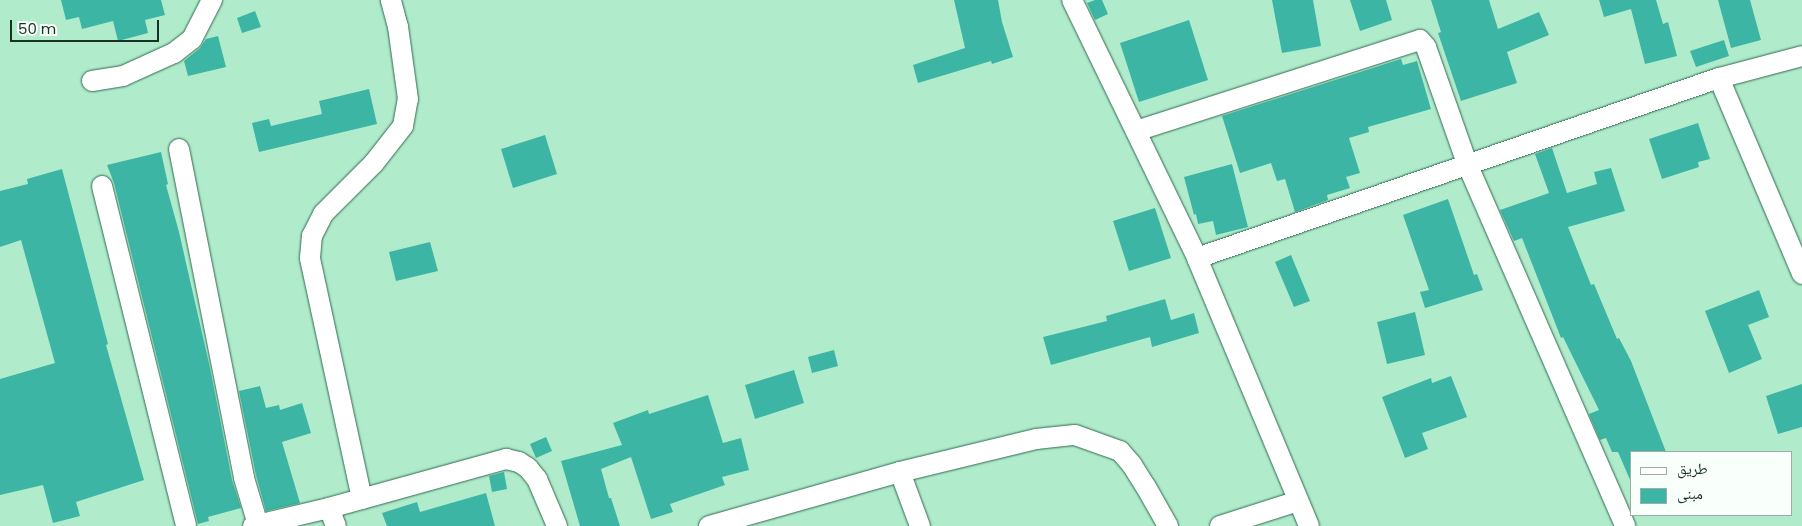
<!DOCTYPE html>
<html>
<head>
<meta charset="utf-8">
<style>
	body { margin:0 }
	#map { position:relative; width:1802px; height:526px; overflow:hidden; background:#b0eccc; font-family:Poppins,"Noto Naskh Arabic",sans-serif }
	div>[style] { position:absolute }
	.building>* { inset:0; background:#3cb5a4 }
	.roads { filter:drop-shadow(0 0 1px #306a4f) drop-shadow(0 0 1px #306a4f) }
	.minor>* { height:20px; margin:-10px; padding:0 10px; transform-origin:10px; border-radius:10px; background:#fff }
	span { translate:-50% -50%; white-space:nowrap; text-align:center; line-height:1.15; -webkit-text-stroke:4px #f9fffb; paint-order:stroke }
	.legend { position:absolute; left:1630px; top:451px; width:162px; height:65px; box-sizing:border-box; background:#f9fffb; border:1px solid #9fada5; margin:0; padding:6px 9px; list-style:none; font-size:15px; color:#193125 }
	.legend li { display:flex; align-items:center; gap:10px; height:25px }
	.legend b { width:25px; border:1px solid #9fada5 }
	.scale { position:absolute; left:10px; top:20px; width:149px; height:22px; box-sizing:border-box; border:2px solid #193125; border-top:0; padding-left:6px; font-size:15px; line-height:18px; white-space:nowrap; color:#193125; -webkit-text-stroke:4px #f9fffb; paint-order:stroke }
</style>
</head>
<body>
<div id="map">
	<div class="building">
		<i style="clip-path:polygon(61px 0,161px 0,165px 15px,145px 20px,148px 33px,118px 41px,113px 21px,82px 29px,79px 17px,66px 20px)"></i>
		<i style="clip-path:polygon(954px 0,998px 0,1002px 22px,1013px 57px,992px 64px,991px 61px,918px 83px,913px 65px,965px 48px)"></i>
		<i style="clip-path:polygon(1095px 0,1102px 0,1108px 14px,1095px 20px,1087px 3px)"></i>
		<i style="clip-path:polygon(1272px 0,1313px 0,1321px 46px,1282px 53px)"></i>
		<i style="clip-path:polygon(1350px 0,1386px 0,1392px 20px,1360px 31px)"></i>
		<i style="clip-path:polygon(1431px 0,1489px 0,1498px 29px,1539px 12px,1549px 35px,1507px 52px,1517px 83px,1461px 101px,1438px 33px,1441px 32px)"></i>
		<i style="clip-path:polygon(1599px 0,1656px 0,1663px 24px,1668px 22px,1677px 56px,1645px 64px,1631px 9px,1604px 17px)"></i>
		<i style="clip-path:polygon(1718px 0,1750px 0,1761px 40px,1731px 48px)"></i>
		<i style="clip-path:polygon(255px 11px,261px 27px,242px 33px,237px 18px)"></i>
		<i style="clip-path:polygon(1189px 20px,1208px 80px,1139px 102px,1120px 43px)"></i>
		<i style="clip-path:polygon(218px 36px,226px 67px,188px 76px,184px 61px,200px 48px,206px 39px)"></i>
		<i style="clip-path:polygon(1724px 40px,1729px 56px,1696px 67px,1690px 51px)"></i>
		<i style="clip-path:polygon(1401px 59px,1403px 65px,1417px 61px,1431px 109px,1368px 127px,1369px 132px,1349px 138px,1360px 173px,1346px 177px,1350px 188px,1327px 195px,1328px 200px,1295px 212px,1285px 179px,1277px 181px,1271px 163px,1240px 173px,1222px 116px)"></i>
		<i style="clip-path:polygon(369px 89px,377px 124px,259px 152px,252px 123px,269px 119px,271px 126px,322px 114px,319px 101px)"></i>
		<i style="clip-path:polygon(1698px 123px,1710px 159px,1698px 162px,1699px 167px,1662px 179px,1649px 139px)"></i>
		<i style="clip-path:polygon(545px 135px,557px 174px,513px 188px,501px 149px)"></i>
		<i style="clip-path:polygon(1552px 148px,1567px 193px,1597px 184px,1594px 172px,1611px 168px,1625px 211px,1568px 227px,1591px 285px,1594px 284px,1617px 339px,1619px 338px,1631px 361px,1666px 452px,1631px 452px,1631px 482px,1618px 452px,1612px 452px,1606px 438px,1600px 440px,1589px 414px,1599px 410px,1563px 337px,1561px 338px,1522px 238px,1514px 241px,1500px 210px,1549px 193px,1535px 154px)"></i>
		<i style="clip-path:polygon(161px 152px,168px 184px,166px 185px,179px 232px,210px 368px,232px 480px,241px 508px,208px 517px,209px 521px,198px 524px,114px 183px,107px 165px)"></i>
		<i style="clip-path:polygon(1232px 164px,1248px 227px,1216px 235px,1213px 221px,1198px 224px,1196px 214px,1194px 215px,1184px 177px)"></i>
		<i style="clip-path:polygon(62px 169px,108px 344px,106px 345px,144px 480px,76px 502px,80px 516px,53px 523px,43px 485px,0 495px,0 379px,55px 363px,21px 240px,0 247px,0 191px,28px 184px,27px 179px)"></i>
		<i style="clip-path:polygon(1448px 199px,1474px 275px,1477px 274px,1483px 290px,1425px 308px,1420px 292px,1429px 290px,1403px 215px)"></i>
		<i style="clip-path:polygon(1155px 208px,1171px 258px,1129px 271px,1113px 221px)"></i>
		<i style="clip-path:polygon(430px 242px,438px 271px,396px 281px,389px 252px)"></i>
		<i style="clip-path:polygon(1291px 255px,1310px 301px,1294px 307px,1275px 262px)"></i>
		<i style="clip-path:polygon(1759px 290px,1769px 317px,1748px 325px,1762px 359px,1729px 373px,1705px 311px)"></i>
		<i style="clip-path:polygon(1165px 299px,1171px 320px,1194px 313px,1199px 333px,1152px 347px,1150px 337px,1051px 365px,1043px 337px,1107px 321px,1106px 316px)"></i>
		<i style="clip-path:polygon(1415px 312px,1425px 355px,1387px 364px,1377px 322px)"></i>
		<i style="clip-path:polygon(834px 350px,838px 366px,812px 373px,808px 357px)"></i>
		<i style="clip-path:polygon(794px 370px,804px 403px,755px 419px,745px 385px)"></i>
		<i style="clip-path:polygon(1451px 376px,1467px 417px,1422px 433px,1428px 449px,1405px 458px,1382px 397px,1431px 378px,1432px 383px)"></i>
		<i style="clip-path:polygon(1802px 384px,1802px 427px,1778px 434px,1766px 396px)"></i>
		<i style="clip-path:polygon(260px 386px,266px 408px,279px 405px,280px 410px,302px 403px,311px 433px,282px 442px,300px 503px,266px 511px,256px 475px,239px 391px)"></i>
		<i style="clip-path:polygon(708px 395px,723px 443px,741px 438px,749px 470px,722px 477px,725px 485px,670px 504px,673px 512px,651px 519px,631px 457px,601px 469px,609px 498px,611px 498px,620px 526px,580px 526px,561px 461px,622px 445px,613px 423px,648px 410px,649px 414px)"></i>
		<i style="clip-path:polygon(546px 437px,552px 451px,536px 458px,530px 444px)"></i>
		<i style="clip-path:polygon(504px 472px,507px 489px,492px 492px,489px 476px)"></i>
		<i style="clip-path:polygon(486px 493px,495px 526px,387px 526px,382px 513px,417px 502px,420px 512px)"></i>
	</div>
	<div class="roads">
		<div class="minor">
			<i style="left:1072px;top:0;width:287px;rotate:64.1deg"></i>
			<i style="left:1197px;top:258px;width:290px;rotate:67.3deg"></i>
			<i style="left:1719px;top:78px;width:213px;rotate:67deg"></i>
			<i style="left:92px;top:81px;width:31px;rotate:-9deg"></i>
			<i style="left:123px;top:76px;width:56px;rotate:-24.3deg"></i>
			<i style="left:174px;top:53px;width:23px;rotate:-38deg"></i>
			<i style="left:192px;top:39px;width:44px;rotate:-62.9deg"></i>
			<i style="left:1136px;top:131px;width:298px;rotate:-17.8deg"></i>
			<i style="left:1420px;top:40px;width:9px;rotate:49deg"></i>
			<i style="left:1426px;top:47px;width:126px;rotate:70.6deg"></i>
			<i style="left:1468px;top:166px;width:393px;rotate:66.4deg"></i>
			<i style="left:179px;top:149px;width:335px;rotate:78.8deg"></i>
			<i style="left:244px;top:478px;width:49px;rotate:73.4deg"></i>
			<i style="left:102px;top:186px;width:350px;rotate:76.1deg"></i>
			<i style="left:1197px;top:258px;width:552px;rotate:-19.03deg"></i>
			<i style="left:1719px;top:78px;width:86px;rotate:-14.8deg"></i>
			<i style="left:900px;top:472px;width:140px;rotate:-13.6deg"></i>
			<i style="left:1036px;top:439px;width:39px;rotate:-6deg"></i>
			<i style="left:1075px;top:435px;width:48px;rotate:19.6deg"></i>
			<i style="left:1120px;top:451px;width:18px;rotate:49deg"></i>
			<i style="left:1132px;top:465px;width:26px;rotate:58deg"></i>
			<i style="left:1146px;top:487px;width:45px;rotate:60.6deg"></i>
			<i style="left:362px;top:499px;width:247px;rotate:-102.2deg"></i>
			<i style="left:310px;top:258px;width:22px;rotate:-85deg"></i>
			<i style="left:312px;top:236px;width:25px;rotate:-63deg"></i>
			<i style="left:323px;top:214px;width:72px;rotate:-45deg"></i>
			<i style="left:374px;top:163px;width:47px;rotate:-51.9deg"></i>
			<i style="left:403px;top:126px;width:27px;rotate:-80deg"></i>
			<i style="left:408px;top:99px;width:73px;rotate:-97.9deg"></i>
			<i style="left:398px;top:27px;width:28px;rotate:-105deg"></i>
			<i style="left:329px;top:508px;width:19px;rotate:69deg"></i>
			<i style="left:253px;top:526px;width:78px;rotate:-13.3deg"></i>
			<i style="left:329px;top:508px;width:184px;rotate:-15.5deg"></i>
			<i style="left:506px;top:459px;width:13px;rotate:13deg"></i>
			<i style="left:519px;top:462px;width:11px;rotate:34deg"></i>
			<i style="left:528px;top:468px;width:14px;rotate:51deg"></i>
			<i style="left:537px;top:479px;width:51px;rotate:66.9deg"></i>
			<i style="left:709px;top:526px;width:198px;rotate:-15.8deg"></i>
			<i style="left:900px;top:472px;width:58px;rotate:69.7deg"></i>
			<i style="left:1220px;top:526px;width:82px;rotate:-17.8deg"></i>
		</div>
	</div>
	<ul class="legend">
	<li><b style="height:6px;background:#fff"></b>طريق</li>
	<li><b style="height:14px;background:#3cb5a4"></b>مبنى</li>
	</ul>
	<div class="scale">50 m</div>
</div>
</body>
</html>
